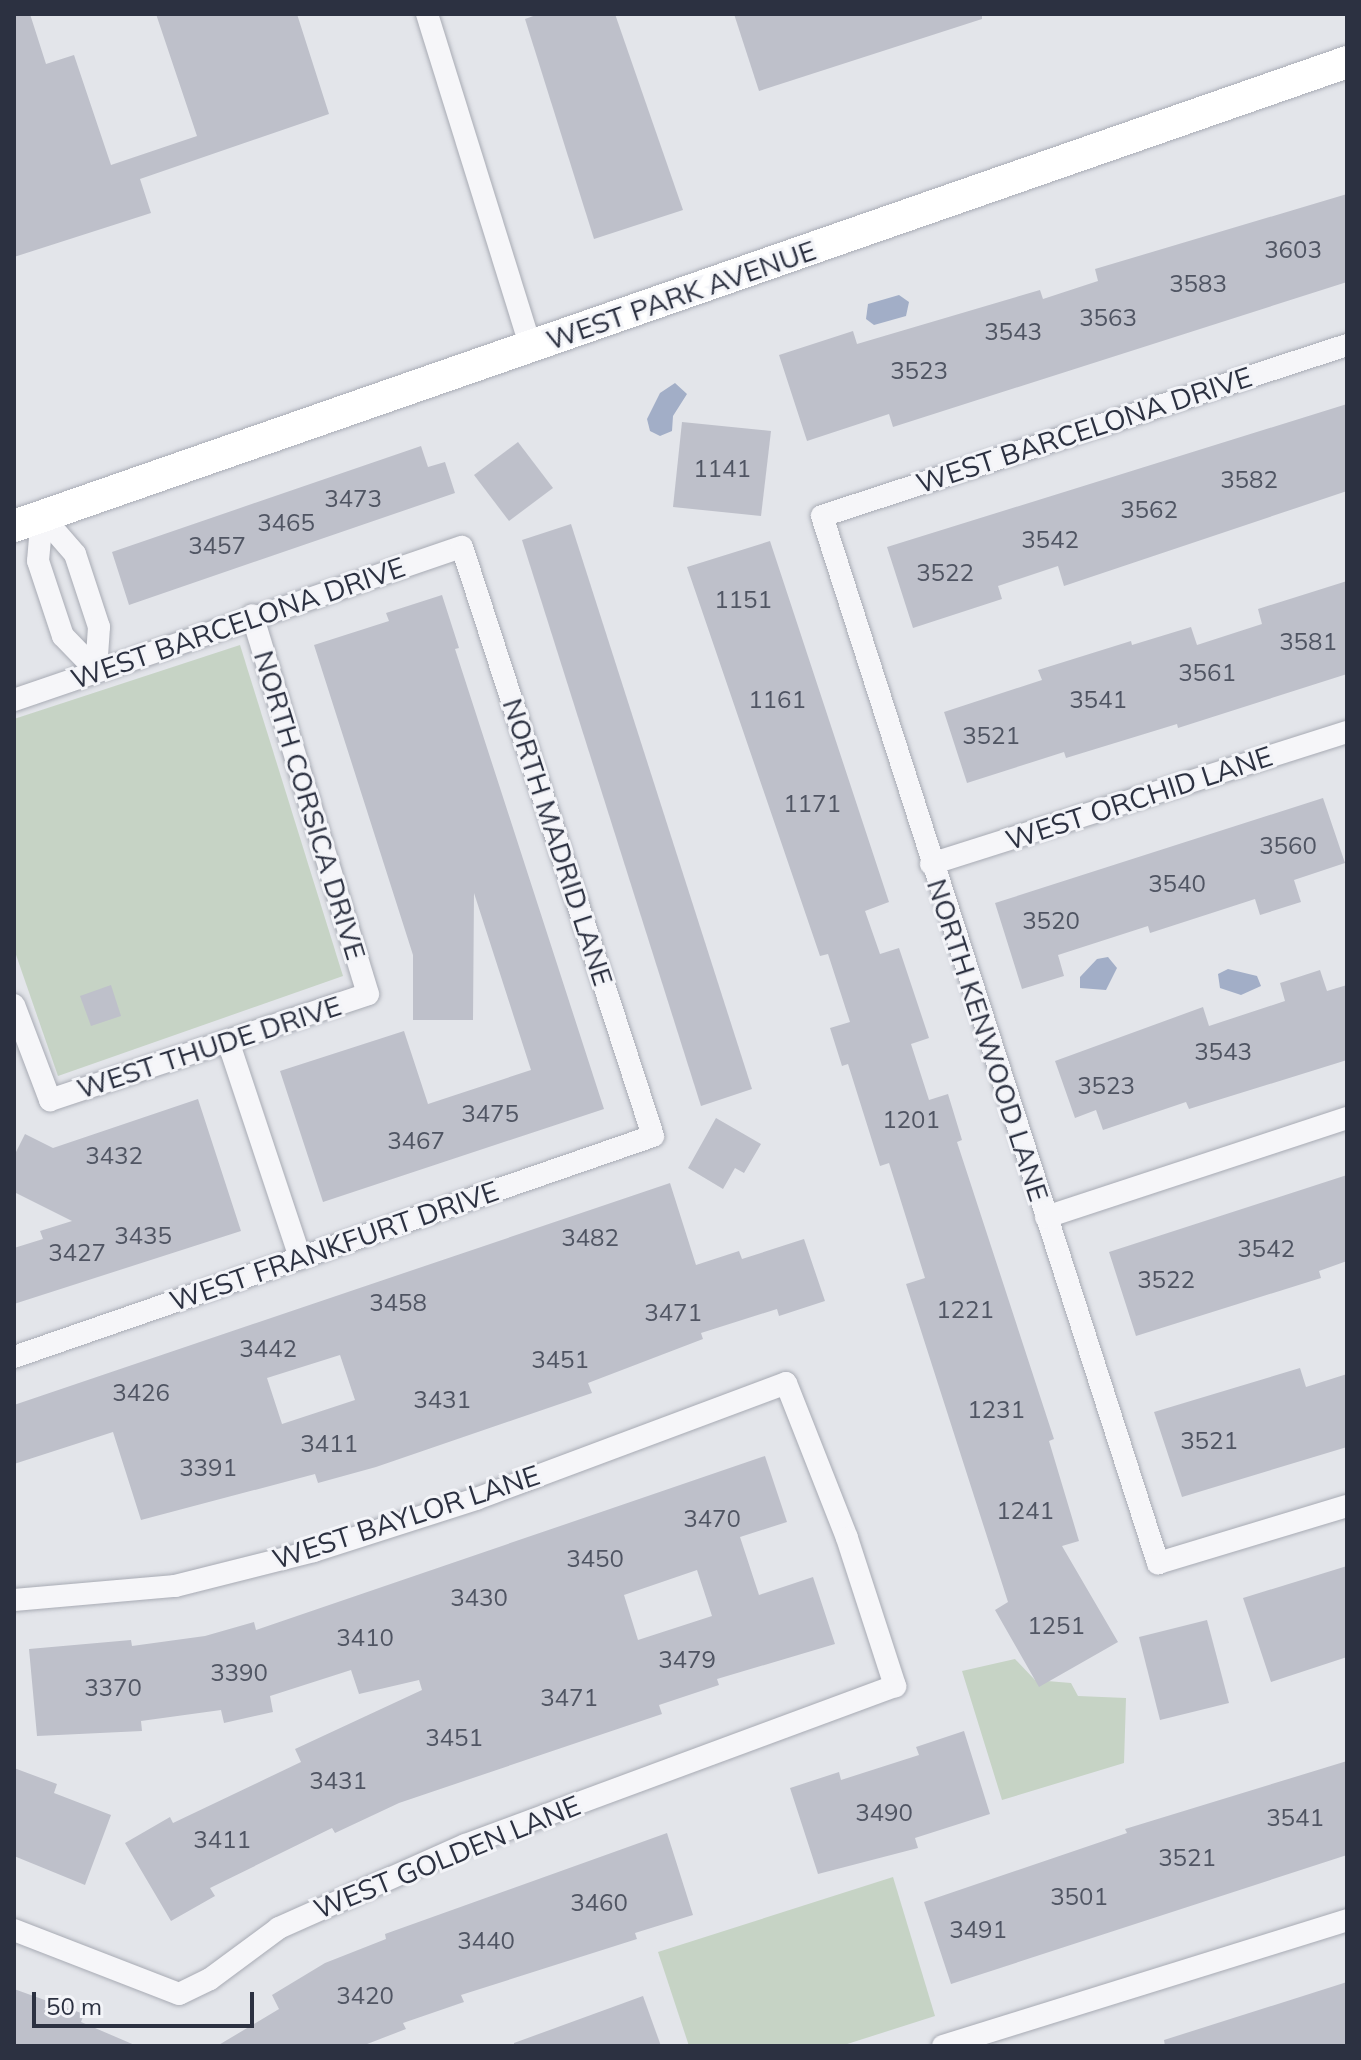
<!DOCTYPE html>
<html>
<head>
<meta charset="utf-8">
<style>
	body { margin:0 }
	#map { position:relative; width:1361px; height:2060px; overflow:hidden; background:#e3e5ea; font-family:Mulish,sans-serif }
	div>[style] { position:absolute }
	.green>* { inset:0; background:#c6d3c5 }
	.water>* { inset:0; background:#a2aec7 }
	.building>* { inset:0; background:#bec0ca }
	.roads { filter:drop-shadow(0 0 2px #a8abb4) drop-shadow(0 0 2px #a8abb4) }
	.street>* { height:22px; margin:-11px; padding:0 11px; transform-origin:11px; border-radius:11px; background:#f6f6f9 }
	.secondary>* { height:32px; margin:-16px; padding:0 16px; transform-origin:16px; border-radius:16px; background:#fff }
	span { translate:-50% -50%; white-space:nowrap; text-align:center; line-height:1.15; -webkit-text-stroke:6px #f3f4f8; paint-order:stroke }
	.number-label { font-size:24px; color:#505563 }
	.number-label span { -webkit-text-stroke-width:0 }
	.street-label { font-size:28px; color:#2c3141 }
	.frame { position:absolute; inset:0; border:16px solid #2c3141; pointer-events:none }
	.scale { position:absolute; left:32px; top:1992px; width:222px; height:36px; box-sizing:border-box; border:4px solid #2c3141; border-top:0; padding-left:10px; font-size:24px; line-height:28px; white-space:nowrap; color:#2c3141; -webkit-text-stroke:6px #f3f4f8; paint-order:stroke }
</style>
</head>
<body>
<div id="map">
	<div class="green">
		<i style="clip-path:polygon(240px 645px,343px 976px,58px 1076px,14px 949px,14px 719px)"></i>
		<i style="clip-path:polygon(1015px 1659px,1035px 1680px,1071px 1683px,1078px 1696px,1126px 1698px,1124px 1763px,1002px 1800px,962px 1671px)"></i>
		<i style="clip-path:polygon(893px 1877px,935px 2016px,841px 2046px,689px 2046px,658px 1952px)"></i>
	</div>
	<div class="water">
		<i style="clip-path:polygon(899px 295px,909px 302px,906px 316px,874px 325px,866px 319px,868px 304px)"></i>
		<i style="clip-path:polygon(675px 383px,687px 394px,673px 416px,672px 431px,660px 436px,650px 431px,647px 419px,660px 393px)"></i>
		<i style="clip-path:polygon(1108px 957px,1117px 968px,1106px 990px,1080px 988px,1080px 977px,1097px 959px)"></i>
		<i style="clip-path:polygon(1228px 969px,1257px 976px,1261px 986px,1241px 995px,1220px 988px,1218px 974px)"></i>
	</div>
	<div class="building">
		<i style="clip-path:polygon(14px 14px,30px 14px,46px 64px,74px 55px,111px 165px,197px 136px,156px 14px,297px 14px,329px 114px,140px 179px,151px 213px,14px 257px)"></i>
		<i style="clip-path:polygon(539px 14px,615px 14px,683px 210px,594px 239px,525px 19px)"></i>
		<i style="clip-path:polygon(734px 14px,982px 14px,982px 19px,759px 91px)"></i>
		<i style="clip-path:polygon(1347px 194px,1347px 282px,893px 427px,889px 414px,807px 441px,779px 355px,853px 331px,857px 344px,1040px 290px,1043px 299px,1098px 281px,1095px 269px)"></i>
		<i style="clip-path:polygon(1347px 404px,1347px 491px,1064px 586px,1058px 566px,998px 586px,1002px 599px,913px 628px,887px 547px)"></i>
		<i style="clip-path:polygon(682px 422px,771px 431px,761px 516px,673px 507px)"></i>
		<i style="clip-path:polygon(518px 442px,553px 488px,509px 521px,474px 475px)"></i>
		<i style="clip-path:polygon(421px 446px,428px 467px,445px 462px,455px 493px,129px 605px,112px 552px)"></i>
		<i style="clip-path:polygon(571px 524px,752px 1089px,701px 1106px,522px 540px)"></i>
		<i style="clip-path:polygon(770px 541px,889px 902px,865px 911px,880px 954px,899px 948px,929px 1038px,911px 1044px,929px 1100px,948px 1094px,962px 1140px,957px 1142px,1054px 1439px,1049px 1441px,1079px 1541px,1062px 1546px,1118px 1642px,1039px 1687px,995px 1610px,1008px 1602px,906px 1284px,925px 1278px,889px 1163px,880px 1166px,848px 1064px,842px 1066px,830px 1028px,850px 1022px,828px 954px,820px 956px,687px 567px)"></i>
		<i style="clip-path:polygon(1347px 581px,1347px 674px,1178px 728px,1177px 724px,1066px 758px,1064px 752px,967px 783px,944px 712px,1042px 680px,1038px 670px,1131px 641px,1132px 645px,1191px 627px,1197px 645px,1262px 624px,1258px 609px)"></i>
		<i style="clip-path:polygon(442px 595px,459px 648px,455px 649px,604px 1109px,323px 1202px,280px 1071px,404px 1031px,428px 1104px,531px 1070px,474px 893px,473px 1020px,413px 1020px,413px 955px,314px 645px,389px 621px,386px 613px)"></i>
		<i style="clip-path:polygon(1323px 798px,1345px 863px,1294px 880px,1301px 902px,1260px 915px,1255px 899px,1150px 933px,1148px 926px,1058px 955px,1064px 976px,1022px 989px,995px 903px)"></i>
		<i style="clip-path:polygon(1320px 970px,1327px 991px,1347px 985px,1347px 1060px,1189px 1109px,1186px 1102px,1103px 1130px,1096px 1110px,1075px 1118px,1055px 1061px,1203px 1007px,1209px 1026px,1285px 1001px,1280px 983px)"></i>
		<i style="clip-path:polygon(111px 985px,121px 1016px,91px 1026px,80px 996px)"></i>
		<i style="clip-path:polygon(198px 1099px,241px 1231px,14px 1304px,14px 1248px,43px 1239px,40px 1231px,72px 1221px,14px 1192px,14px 1156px,25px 1134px,53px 1148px)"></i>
		<i style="clip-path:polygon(716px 1118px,761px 1144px,744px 1173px,735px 1168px,723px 1189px,688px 1168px)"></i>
		<i style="clip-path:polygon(1347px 1175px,1347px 1261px,1319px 1271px,1321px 1278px,1136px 1336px,1109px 1252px)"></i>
		<i style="clip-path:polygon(evenodd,670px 1183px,696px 1265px,739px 1251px,742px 1259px,804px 1239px,825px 1301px,779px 1316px,777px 1309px,701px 1333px,703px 1339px,588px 1383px,592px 1393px,376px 1467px,318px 1483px,315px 1474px,141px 1520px,113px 1432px,14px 1464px,14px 1405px,670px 1183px,340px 1355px,355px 1400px,282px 1424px,267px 1378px,340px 1355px)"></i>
		<i style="clip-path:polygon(1300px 1368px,1306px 1387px,1347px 1374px,1347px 1447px,1182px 1497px,1154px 1412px)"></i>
		<i style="clip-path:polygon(evenodd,765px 1456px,787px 1522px,740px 1537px,759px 1595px,813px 1577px,835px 1644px,717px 1679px,719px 1685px,659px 1705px,662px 1714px,399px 1803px,335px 1833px,332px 1828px,210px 1888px,215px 1896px,171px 1921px,125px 1843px,170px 1817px,173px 1823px,301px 1762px,295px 1749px,422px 1690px,419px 1680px,359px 1694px,351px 1670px,270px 1696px,273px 1712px,224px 1723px,221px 1710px,141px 1721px,142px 1731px,37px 1736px,29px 1649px,131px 1640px,132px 1646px,205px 1636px,254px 1622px,256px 1630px,765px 1456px,697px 1570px,712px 1616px,638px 1640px,624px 1595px,697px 1570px)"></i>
		<i style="clip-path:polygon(1347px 1566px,1347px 1657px,1271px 1682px,1243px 1598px)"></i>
		<i style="clip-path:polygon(1207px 1620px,1229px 1703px,1160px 1720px,1139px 1637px)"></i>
		<i style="clip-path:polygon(964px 1731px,990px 1814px,915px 1838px,918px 1848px,818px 1874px,790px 1788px,839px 1772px,841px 1780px,919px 1755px,916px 1747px)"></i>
		<i style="clip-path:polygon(1347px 1761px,1347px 1855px,951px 1984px,924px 1902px,1127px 1833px,1125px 1829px)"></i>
		<i style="clip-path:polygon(14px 1768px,57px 1784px,54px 1793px,111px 1815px,85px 1885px,14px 1856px)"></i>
		<i style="clip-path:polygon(667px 1833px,693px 1915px,635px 1933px,637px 1939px,461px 1995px,464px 2002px,403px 2023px,406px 2029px,362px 2046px,217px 2046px,279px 2009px,272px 1995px,325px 1963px,386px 1939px,385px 1934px)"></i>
		<i style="clip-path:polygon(1347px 1982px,1347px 2046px,1165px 2046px,1164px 2040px)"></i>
		<i style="clip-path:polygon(14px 1989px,84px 2014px,81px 2022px,137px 2046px,14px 2046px)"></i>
		<i style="clip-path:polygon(643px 1996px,661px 2046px,514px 2046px,514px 2043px)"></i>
	</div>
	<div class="roads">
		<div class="street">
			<i style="left:427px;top:14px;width:349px;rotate:72.7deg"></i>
			<i style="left:1347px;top:345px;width:552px;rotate:161.96deg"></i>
			<i style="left:822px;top:516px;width:1100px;rotate:72.21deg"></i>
			<i style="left:1158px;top:1563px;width:197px;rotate:-16.8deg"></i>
			<i style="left:42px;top:516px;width:45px;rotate:95.1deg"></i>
			<i style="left:38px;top:561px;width:79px;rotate:71.6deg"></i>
			<i style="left:63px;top:636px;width:47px;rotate:45.9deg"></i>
			<i style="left:42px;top:516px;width:50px;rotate:49deg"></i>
			<i style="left:75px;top:554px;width:77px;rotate:71.8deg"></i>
			<i style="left:99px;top:627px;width:43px;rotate:94deg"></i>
			<i style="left:14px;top:700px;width:473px;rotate:-18.9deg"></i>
			<i style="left:462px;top:547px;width:619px;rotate:72.03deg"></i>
			<i style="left:653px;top:1136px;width:676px;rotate:160.92deg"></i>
			<i style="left:931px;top:864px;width:436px;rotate:-17.6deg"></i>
			<i style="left:14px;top:1005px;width:102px;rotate:69.2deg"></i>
			<i style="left:50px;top:1100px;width:335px;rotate:-18.4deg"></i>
			<i style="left:368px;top:994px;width:396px;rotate:-107deg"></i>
			<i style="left:228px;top:1041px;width:229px;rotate:71.6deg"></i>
			<i style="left:1046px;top:1217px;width:317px;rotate:-18.2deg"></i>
			<i style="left:14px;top:1600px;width:162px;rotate:-5deg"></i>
			<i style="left:175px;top:1586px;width:143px;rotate:-14.1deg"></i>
			<i style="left:314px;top:1551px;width:170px;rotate:-17.8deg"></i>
			<i style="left:476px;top:1499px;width:331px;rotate:-20.5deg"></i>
			<i style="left:786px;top:1383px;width:167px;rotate:68.5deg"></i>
			<i style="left:847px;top:1538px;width:156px;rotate:72deg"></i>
			<i style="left:895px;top:1686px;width:458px;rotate:159.7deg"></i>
			<i style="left:465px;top:1845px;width:204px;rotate:156deg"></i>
			<i style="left:279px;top:1928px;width:86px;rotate:143.5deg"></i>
			<i style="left:210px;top:1979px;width:34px;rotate:154deg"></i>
			<i style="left:179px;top:1994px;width:177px;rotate:-158.8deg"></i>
			<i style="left:943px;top:2046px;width:423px;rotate:-17.3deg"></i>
		</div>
		<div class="secondary">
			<i style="left:14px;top:526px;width:1411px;rotate:-19.19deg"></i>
		</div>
	</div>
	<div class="number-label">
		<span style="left:1293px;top:250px">3603</span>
		<span style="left:1198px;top:284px">3583</span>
		<span style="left:1108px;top:318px">3563</span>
		<span style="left:1013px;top:332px">3543</span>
		<span style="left:919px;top:371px">3523</span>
		<span style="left:722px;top:469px">1141</span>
		<span style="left:1249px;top:480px">3582</span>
		<span style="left:353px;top:499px">3473</span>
		<span style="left:1149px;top:510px">3562</span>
		<span style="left:286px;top:523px">3465</span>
		<span style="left:1050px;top:540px">3542</span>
		<span style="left:217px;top:546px">3457</span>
		<span style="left:945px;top:573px">3522</span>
		<span style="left:743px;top:600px">1151</span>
		<span style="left:1308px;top:642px">3581</span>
		<span style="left:1207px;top:673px">3561</span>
		<span style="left:777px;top:700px">1161</span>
		<span style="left:1098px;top:700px">3541</span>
		<span style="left:991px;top:736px">3521</span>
		<span style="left:812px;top:804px">1171</span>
		<span style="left:1288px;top:846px">3560</span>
		<span style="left:1177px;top:884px">3540</span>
		<span style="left:1051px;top:921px">3520</span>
		<span style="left:1223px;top:1052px">3543</span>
		<span style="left:1106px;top:1086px">3523</span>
		<span style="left:490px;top:1114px">3475</span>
		<span style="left:911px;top:1120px">1201</span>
		<span style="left:416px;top:1141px">3467</span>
		<span style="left:114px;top:1156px">3432</span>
		<span style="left:143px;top:1236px">3435</span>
		<span style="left:590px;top:1238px">3482</span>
		<span style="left:1266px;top:1249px">3542</span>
		<span style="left:77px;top:1253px">3427</span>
		<span style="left:1166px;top:1280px">3522</span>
		<span style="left:398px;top:1303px">3458</span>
		<span style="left:965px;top:1310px">1221</span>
		<span style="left:673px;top:1313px">3471</span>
		<span style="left:268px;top:1349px">3442</span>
		<span style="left:560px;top:1360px">3451</span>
		<span style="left:141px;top:1393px">3426</span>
		<span style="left:442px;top:1400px">3431</span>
		<span style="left:996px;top:1410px">1231</span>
		<span style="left:1209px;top:1441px">3521</span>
		<span style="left:329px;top:1444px">3411</span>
		<span style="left:208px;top:1468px">3391</span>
		<span style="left:1025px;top:1511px">1241</span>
		<span style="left:712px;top:1519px">3470</span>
		<span style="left:595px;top:1559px">3450</span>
		<span style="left:479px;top:1598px">3430</span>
		<span style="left:1056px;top:1626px">1251</span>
		<span style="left:365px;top:1638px">3410</span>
		<span style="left:687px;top:1660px">3479</span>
		<span style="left:239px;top:1673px">3390</span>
		<span style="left:113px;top:1688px">3370</span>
		<span style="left:569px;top:1698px">3471</span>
		<span style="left:454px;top:1738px">3451</span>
		<span style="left:338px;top:1781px">3431</span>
		<span style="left:884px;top:1813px">3490</span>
		<span style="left:1295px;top:1818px">3541</span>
		<span style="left:222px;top:1840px">3411</span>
		<span style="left:1187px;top:1858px">3521</span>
		<span style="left:1079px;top:1897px">3501</span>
		<span style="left:599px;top:1903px">3460</span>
		<span style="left:978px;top:1930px">3491</span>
		<span style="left:486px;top:1941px">3440</span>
		<span style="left:365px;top:1996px">3420</span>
	</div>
	<div class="street-label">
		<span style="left:681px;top:295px;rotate:-19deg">WEST PARK AVENUE</span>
		<span style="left:1084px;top:430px;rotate:-18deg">WEST BARCELONA DRIVE</span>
		<span style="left:238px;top:623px;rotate:-19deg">WEST BARCELONA DRIVE</span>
		<span style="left:1139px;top:798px;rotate:-18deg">WEST ORCHID LANE</span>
		<span style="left:310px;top:805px;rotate:73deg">NORTH CORSICA DRIVE</span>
		<span style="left:558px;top:842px;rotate:72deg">NORTH MADRID LANE</span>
		<span style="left:988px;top:1040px;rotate:72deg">NORTH KENWOOD LANE</span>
		<span style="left:209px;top:1047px;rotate:-18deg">WEST THUDE DRIVE</span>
		<span style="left:334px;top:1246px;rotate:-19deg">WEST FRANKFURT DRIVE</span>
		<span style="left:406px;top:1517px;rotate:-18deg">WEST BAYLOR LANE</span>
		<span style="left:447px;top:1857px;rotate:-22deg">WEST GOLDEN LANE</span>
	</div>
	<div class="frame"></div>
	<div class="scale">50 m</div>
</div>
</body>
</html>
